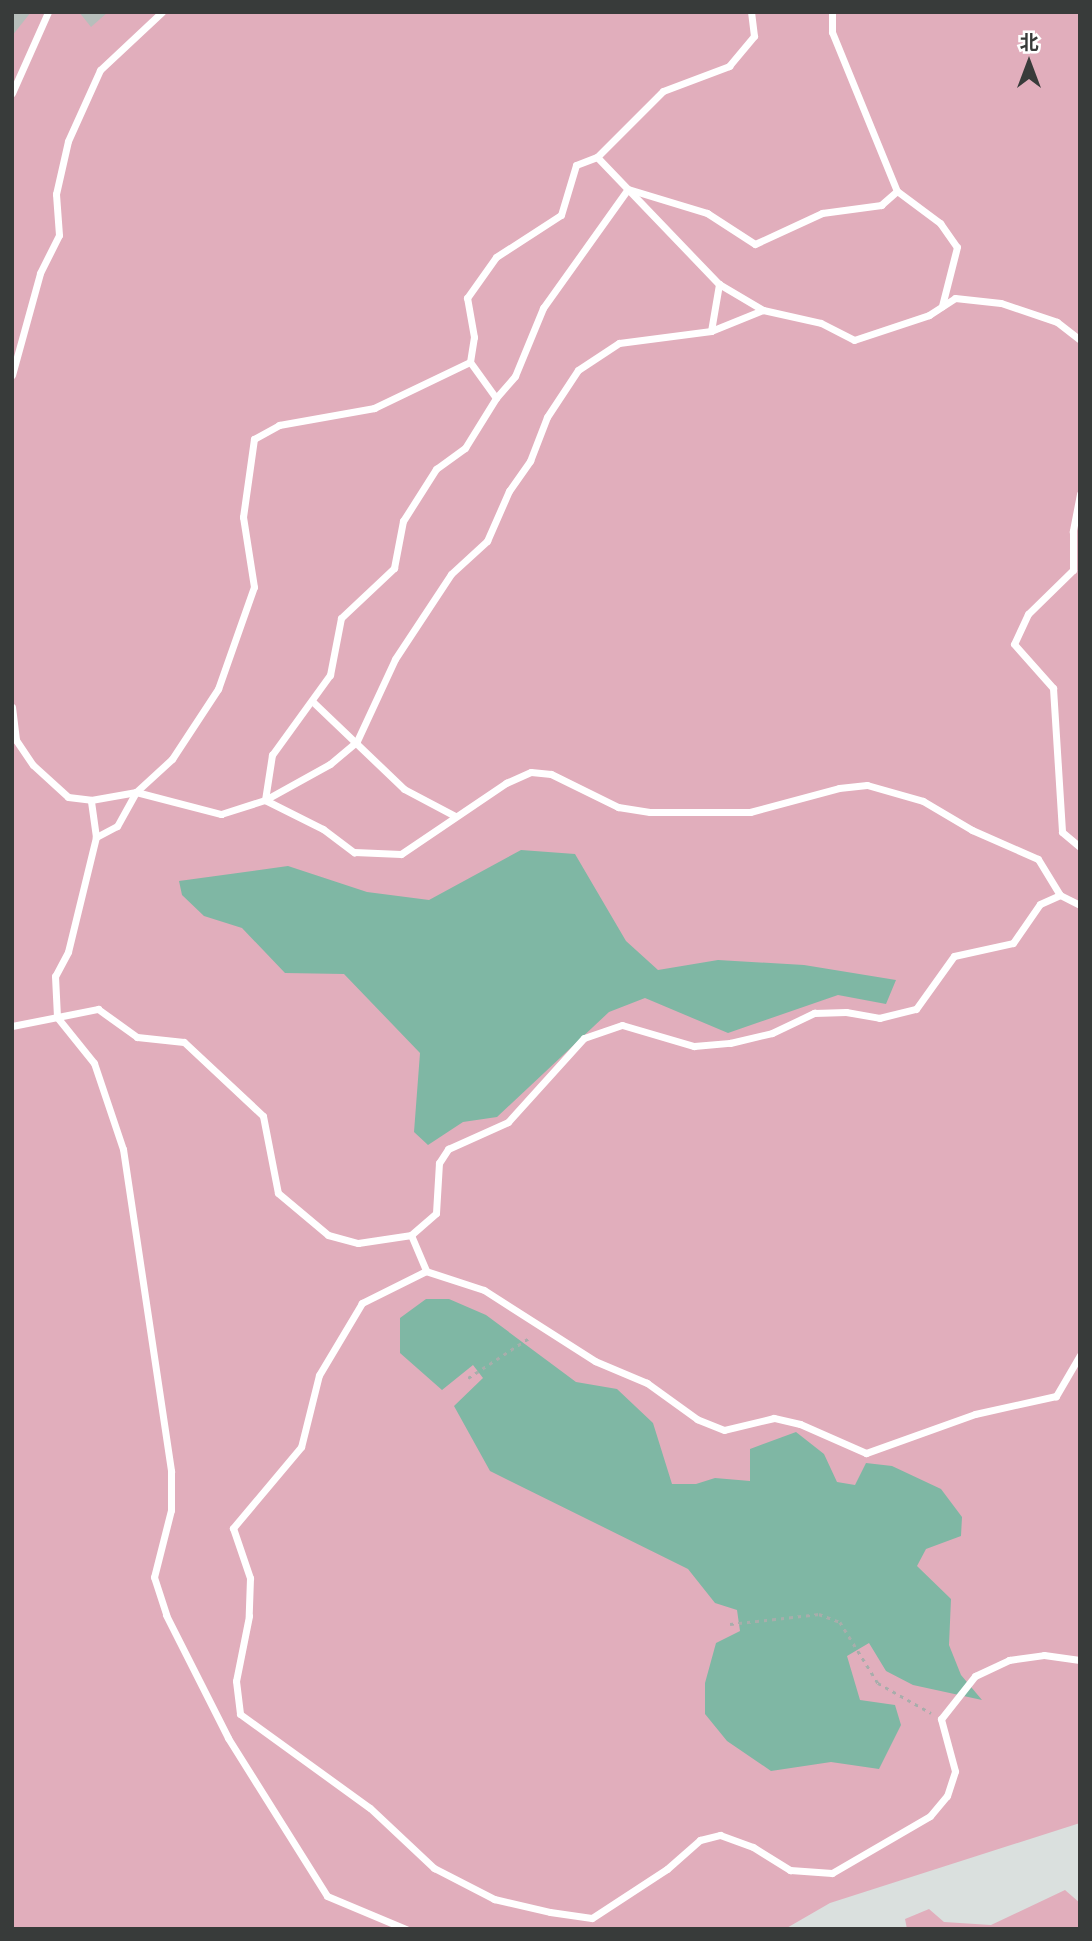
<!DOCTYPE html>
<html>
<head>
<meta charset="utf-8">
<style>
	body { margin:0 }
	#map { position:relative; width:1092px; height:1941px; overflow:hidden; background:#dae0de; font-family:Manrope,"Noto Sans SC",sans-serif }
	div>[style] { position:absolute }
	.green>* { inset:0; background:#e1aebc }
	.water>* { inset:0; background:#7fb7a4 }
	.building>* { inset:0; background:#b7bebb }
	.path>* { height:2.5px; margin-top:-1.25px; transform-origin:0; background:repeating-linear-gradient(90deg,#a8adab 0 3.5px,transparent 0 8.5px) }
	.service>* { height:7px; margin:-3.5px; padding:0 3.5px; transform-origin:3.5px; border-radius:3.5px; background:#fff }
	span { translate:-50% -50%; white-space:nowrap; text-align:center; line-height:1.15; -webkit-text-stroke:7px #fff; paint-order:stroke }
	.frame { position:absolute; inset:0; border:14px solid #383b3a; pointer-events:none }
	.north { position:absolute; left:994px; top:28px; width:70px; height:70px; -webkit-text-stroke:5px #fff; paint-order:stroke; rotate:0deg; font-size:19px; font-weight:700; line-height:28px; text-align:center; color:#383b3a }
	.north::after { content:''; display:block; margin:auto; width:24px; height:32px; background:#383b3a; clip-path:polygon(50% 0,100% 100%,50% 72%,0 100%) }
</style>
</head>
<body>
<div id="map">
	<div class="green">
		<i style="clip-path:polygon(12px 12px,1080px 12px,1080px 1823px,830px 1903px,785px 1929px,12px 1929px)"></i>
		<i style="clip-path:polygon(1065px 1890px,1080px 1903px,1080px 1929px,907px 1929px,905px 1919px,929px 1909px,944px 1922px,991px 1925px)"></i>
	</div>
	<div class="water">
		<i style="clip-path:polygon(521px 850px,575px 854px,626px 941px,658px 970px,718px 960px,804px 965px,896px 980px,886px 1004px,838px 995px,728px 1033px,645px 998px,609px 1012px,497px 1117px,463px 1122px,428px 1145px,414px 1132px,420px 1053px,344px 974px,285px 973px,242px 928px,204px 916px,182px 895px,179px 881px,288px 866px,367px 892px,429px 900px)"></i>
		<i style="clip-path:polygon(426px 1299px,449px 1299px,486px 1315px,576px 1382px,617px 1389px,653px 1423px,672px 1484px,696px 1484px,715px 1478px,750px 1481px,750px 1449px,796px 1432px,824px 1454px,837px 1482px,855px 1485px,866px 1463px,892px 1466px,941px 1489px,962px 1517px,961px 1536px,926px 1549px,917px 1566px,951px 1599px,949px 1645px,961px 1675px,982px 1700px,913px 1685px,886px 1671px,869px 1643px,847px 1656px,860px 1700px,895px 1705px,901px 1725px,879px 1769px,831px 1762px,771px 1771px,727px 1741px,705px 1714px,705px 1683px,716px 1643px,740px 1631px,737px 1610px,715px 1603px,688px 1569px,490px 1471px,454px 1406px,483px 1378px,473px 1365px,442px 1390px,400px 1353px,400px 1318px)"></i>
	</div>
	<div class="building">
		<i style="clip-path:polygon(12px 12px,31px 12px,12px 36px)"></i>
		<i style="clip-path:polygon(79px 12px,108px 12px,91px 27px)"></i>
	</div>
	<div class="path">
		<i style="left:468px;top:1378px;width:73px;rotate:-33.3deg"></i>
		<i style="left:730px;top:1624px;width:90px;rotate:-6.4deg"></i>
		<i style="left:819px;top:1614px;width:22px;rotate:21deg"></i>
		<i style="left:840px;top:1622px;width:72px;rotate:58.1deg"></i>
		<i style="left:878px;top:1683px;width:61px;rotate:29.5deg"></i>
	</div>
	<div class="service">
		<i style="left:832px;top:12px;width:20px;rotate:90deg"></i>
		<i style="left:832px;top:32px;width:172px;rotate:67.8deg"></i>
		<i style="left:897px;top:191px;width:54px;rotate:36.7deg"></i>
		<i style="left:940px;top:223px;width:29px;rotate:55deg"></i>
		<i style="left:957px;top:247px;width:61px;rotate:104.3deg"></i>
		<i style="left:12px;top:93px;width:89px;rotate:-66deg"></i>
		<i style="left:597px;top:157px;width:176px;rotate:46.2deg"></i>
		<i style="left:711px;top:331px;width:48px;rotate:-80.3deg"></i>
		<i style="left:719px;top:284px;width:51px;rotate:30.6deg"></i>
		<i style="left:12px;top:375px;width:106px;rotate:-74.6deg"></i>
		<i style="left:40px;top:273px;width:42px;rotate:-63.4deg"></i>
		<i style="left:59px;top:235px;width:41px;rotate:-94.2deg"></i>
		<i style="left:56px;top:194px;width:54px;rotate:-77.2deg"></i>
		<i style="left:68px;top:141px;width:78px;rotate:-65.7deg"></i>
		<i style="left:100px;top:70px;width:85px;rotate:-43.1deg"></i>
		<i style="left:496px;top:398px;width:29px;rotate:-49deg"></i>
		<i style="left:515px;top:376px;width:74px;rotate:-67.6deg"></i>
		<i style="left:543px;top:308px;width:146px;rotate:-54.5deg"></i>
		<i style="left:628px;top:189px;width:83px;rotate:16.9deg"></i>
		<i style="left:707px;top:213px;width:57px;rotate:32.9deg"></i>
		<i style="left:755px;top:244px;width:74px;rotate:-24.8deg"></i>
		<i style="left:822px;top:213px;width:60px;rotate:-7.7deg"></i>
		<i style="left:881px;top:205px;width:21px;rotate:-41deg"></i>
		<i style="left:1080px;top:494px;width:38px;rotate:101deg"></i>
		<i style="left:1073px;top:531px;width:39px;rotate:90deg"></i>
		<i style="left:1073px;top:570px;width:63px;rotate:135.6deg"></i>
		<i style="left:1028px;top:614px;width:33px;rotate:115deg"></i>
		<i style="left:1014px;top:644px;width:59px;rotate:48.4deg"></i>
		<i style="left:1053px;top:688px;width:144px;rotate:86.4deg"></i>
		<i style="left:1062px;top:832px;width:23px;rotate:40deg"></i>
		<i style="left:312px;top:701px;width:127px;rotate:43.7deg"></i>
		<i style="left:404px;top:789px;width:58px;rotate:27.9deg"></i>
		<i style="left:12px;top:707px;width:33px;rotate:83deg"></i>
		<i style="left:16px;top:740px;width:30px;rotate:56deg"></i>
		<i style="left:33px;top:765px;width:47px;rotate:42.4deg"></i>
		<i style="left:68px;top:797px;width:23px;rotate:7deg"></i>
		<i style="left:91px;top:800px;width:46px;rotate:-10.1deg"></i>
		<i style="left:136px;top:792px;width:39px;rotate:119deg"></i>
		<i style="left:117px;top:826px;width:24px;rotate:152deg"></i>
		<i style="left:96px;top:837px;width:37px;rotate:-98deg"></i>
		<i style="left:136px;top:792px;width:88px;rotate:14.5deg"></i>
		<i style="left:221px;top:814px;width:46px;rotate:-17.7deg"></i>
		<i style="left:265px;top:800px;width:74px;rotate:-29deg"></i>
		<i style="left:330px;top:764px;width:35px;rotate:-40deg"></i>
		<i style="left:357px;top:741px;width:90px;rotate:-65.1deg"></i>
		<i style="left:395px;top:659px;width:102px;rotate:-56.6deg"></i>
		<i style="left:451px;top:574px;width:49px;rotate:-42.5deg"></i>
		<i style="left:487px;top:541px;width:55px;rotate:-66.3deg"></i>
		<i style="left:509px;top:491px;width:37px;rotate:-55deg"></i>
		<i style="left:530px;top:461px;width:47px;rotate:-68.9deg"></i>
		<i style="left:547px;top:417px;width:56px;rotate:-56.6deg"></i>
		<i style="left:578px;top:370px;width:49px;rotate:-33.4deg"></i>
		<i style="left:619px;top:343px;width:93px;rotate:-7.4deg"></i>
		<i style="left:711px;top:331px;width:56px;rotate:-22deg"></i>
		<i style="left:763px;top:310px;width:59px;rotate:12.6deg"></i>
		<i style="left:821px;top:323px;width:37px;rotate:27deg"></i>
		<i style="left:854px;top:340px;width:79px;rotate:-18.4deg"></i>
		<i style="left:929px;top:315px;width:31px;rotate:-33deg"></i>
		<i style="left:955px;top:298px;width:46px;rotate:6.2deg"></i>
		<i style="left:1001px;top:303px;width:59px;rotate:18.7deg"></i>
		<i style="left:1057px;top:322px;width:29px;rotate:38deg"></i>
		<i style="left:136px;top:792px;width:49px;rotate:-42.5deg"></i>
		<i style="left:172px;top:759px;width:84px;rotate:-56.7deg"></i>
		<i style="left:218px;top:689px;width:108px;rotate:-70.6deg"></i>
		<i style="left:254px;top:587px;width:71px;rotate:-98.9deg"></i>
		<i style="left:243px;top:517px;width:79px;rotate:-82deg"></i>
		<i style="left:254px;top:439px;width:29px;rotate:-29deg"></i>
		<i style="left:279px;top:425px;width:97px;rotate:-10.1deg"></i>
		<i style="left:374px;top:408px;width:106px;rotate:-25.6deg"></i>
		<i style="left:470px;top:362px;width:25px;rotate:-81deg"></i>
		<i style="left:474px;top:337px;width:40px;rotate:-100deg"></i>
		<i style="left:467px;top:298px;width:50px;rotate:-54.7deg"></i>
		<i style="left:496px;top:257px;width:77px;rotate:-32.9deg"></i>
		<i style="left:561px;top:215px;width:52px;rotate:-73.3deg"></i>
		<i style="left:576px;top:165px;width:22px;rotate:-21deg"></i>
		<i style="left:597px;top:157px;width:93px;rotate:-45deg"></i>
		<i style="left:663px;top:91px;width:71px;rotate:-20.7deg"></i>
		<i style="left:729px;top:66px;width:39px;rotate:-50deg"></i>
		<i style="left:754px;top:36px;width:24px;rotate:-97deg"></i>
		<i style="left:265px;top:800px;width:65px;rotate:26.6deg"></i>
		<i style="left:323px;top:829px;width:39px;rotate:37deg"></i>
		<i style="left:354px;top:852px;width:47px;rotate:2.4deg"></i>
		<i style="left:401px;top:854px;width:127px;rotate:-34.1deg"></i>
		<i style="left:506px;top:783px;width:27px;rotate:-24deg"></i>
		<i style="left:531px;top:772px;width:20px;rotate:6deg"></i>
		<i style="left:551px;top:774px;width:75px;rotate:26.2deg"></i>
		<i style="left:618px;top:807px;width:32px;rotate:9deg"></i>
		<i style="left:650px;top:812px;width:100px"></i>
		<i style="left:750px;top:812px;width:92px;rotate:-15.1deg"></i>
		<i style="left:839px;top:788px;width:28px;rotate:-6deg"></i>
		<i style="left:867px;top:785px;width:58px;rotate:15.9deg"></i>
		<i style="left:923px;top:801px;width:57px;rotate:30.6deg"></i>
		<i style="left:972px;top:830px;width:72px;rotate:23.7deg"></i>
		<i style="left:1038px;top:859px;width:42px;rotate:58.6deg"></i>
		<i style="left:265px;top:800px;width:46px;rotate:-81.2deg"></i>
		<i style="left:272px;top:755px;width:99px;rotate:-54.1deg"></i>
		<i style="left:330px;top:675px;width:58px;rotate:-79.1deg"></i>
		<i style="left:341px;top:618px;width:73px;rotate:-43.3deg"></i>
		<i style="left:394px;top:568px;width:48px;rotate:-79.2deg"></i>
		<i style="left:403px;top:521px;width:62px;rotate:-57.6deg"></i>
		<i style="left:436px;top:469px;width:36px;rotate:-36deg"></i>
		<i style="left:465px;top:448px;width:59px;rotate:-58.2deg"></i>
		<i style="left:496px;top:398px;width:44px;rotate:-125.8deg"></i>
		<i style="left:96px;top:837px;width:118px;rotate:103.7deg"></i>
		<i style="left:68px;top:952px;width:27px;rotate:118deg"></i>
		<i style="left:55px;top:976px;width:41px;rotate:87.2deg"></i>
		<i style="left:57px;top:1017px;width:59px;rotate:51.2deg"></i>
		<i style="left:94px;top:1063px;width:91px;rotate:71.4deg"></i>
		<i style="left:123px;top:1149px;width:326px;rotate:81.5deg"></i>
		<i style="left:171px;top:1471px;width:39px;rotate:90deg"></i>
		<i style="left:171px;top:1510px;width:69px;rotate:104.2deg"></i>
		<i style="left:154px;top:1577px;width:40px;rotate:72deg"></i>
		<i style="left:166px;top:1615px;width:138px;rotate:63.2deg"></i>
		<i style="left:228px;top:1738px;width:186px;rotate:57.9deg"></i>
		<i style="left:327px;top:1896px;width:86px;rotate:22.7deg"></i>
		<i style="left:12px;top:1026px;width:88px;rotate:-11.2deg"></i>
		<i style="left:98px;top:1009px;width:48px;rotate:35.7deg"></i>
		<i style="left:137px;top:1037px;width:47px;rotate:6.1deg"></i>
		<i style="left:184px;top:1042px;width:108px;rotate:43.1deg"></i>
		<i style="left:263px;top:1116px;width:78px;rotate:79deg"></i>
		<i style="left:278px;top:1193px;width:65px;rotate:40deg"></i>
		<i style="left:328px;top:1235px;width:31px;rotate:15deg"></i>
		<i style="left:358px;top:1243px;width:54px;rotate:-8.6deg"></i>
		<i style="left:411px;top:1235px;width:33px;rotate:-41deg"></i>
		<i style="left:436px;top:1213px;width:50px;rotate:-86.6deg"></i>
		<i style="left:439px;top:1163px;width:17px;rotate:-57deg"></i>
		<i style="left:448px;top:1149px;width:66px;rotate:-24.2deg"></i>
		<i style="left:508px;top:1122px;width:113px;rotate:-47.9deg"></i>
		<i style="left:584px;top:1038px;width:40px;rotate:-18.9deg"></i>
		<i style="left:622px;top:1025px;width:75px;rotate:16.3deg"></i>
		<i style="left:694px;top:1046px;width:36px;rotate:-5deg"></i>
		<i style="left:730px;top:1043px;width:43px;rotate:-13.4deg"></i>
		<i style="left:772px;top:1033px;width:47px;rotate:-25.5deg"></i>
		<i style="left:814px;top:1013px;width:32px;rotate:-2deg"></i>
		<i style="left:846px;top:1012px;width:34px;rotate:10deg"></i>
		<i style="left:879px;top:1018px;width:38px;rotate:-14deg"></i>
		<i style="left:916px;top:1009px;width:65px;rotate:-54.4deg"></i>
		<i style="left:954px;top:956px;width:60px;rotate:-12.4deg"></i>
		<i style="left:1013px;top:943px;width:47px;rotate:-55.3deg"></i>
		<i style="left:1040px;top:904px;width:22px;rotate:-24deg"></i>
		<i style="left:1060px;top:895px;width:22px;rotate:27deg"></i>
		<i style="left:411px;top:1235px;width:39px;rotate:67deg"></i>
		<i style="left:1080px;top:1355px;width:48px;rotate:120.3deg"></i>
		<i style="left:1056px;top:1396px;width:83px;rotate:167.5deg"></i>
		<i style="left:975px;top:1414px;width:116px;rotate:160.3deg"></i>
		<i style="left:866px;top:1453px;width:72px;rotate:-156.3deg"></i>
		<i style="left:800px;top:1424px;width:27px;rotate:-167deg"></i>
		<i style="left:774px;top:1418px;width:51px;rotate:166.5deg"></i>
		<i style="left:724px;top:1430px;width:29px;rotate:-158deg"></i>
		<i style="left:697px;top:1419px;width:62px;rotate:-144.2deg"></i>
		<i style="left:647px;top:1383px;width:56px;rotate:-157.1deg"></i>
		<i style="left:595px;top:1361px;width:132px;rotate:-147.4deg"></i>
		<i style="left:484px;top:1290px;width:61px;rotate:-161.9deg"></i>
		<i style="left:426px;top:1271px;width:72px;rotate:153.4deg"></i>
		<i style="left:362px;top:1303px;width:84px;rotate:120.8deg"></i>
		<i style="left:319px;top:1375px;width:74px;rotate:104deg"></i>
		<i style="left:301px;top:1447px;width:106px;rotate:130deg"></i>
		<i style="left:233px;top:1528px;width:53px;rotate:71.2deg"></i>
		<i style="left:250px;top:1578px;width:38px;rotate:92deg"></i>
		<i style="left:249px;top:1616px;width:66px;rotate:101.3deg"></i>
		<i style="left:236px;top:1681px;width:33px;rotate:83deg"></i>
		<i style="left:240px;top:1714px;width:160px;rotate:35.9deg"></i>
		<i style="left:370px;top:1808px;width:88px;rotate:43.2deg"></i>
		<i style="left:434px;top:1868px;width:68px;rotate:27.3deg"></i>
		<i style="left:494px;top:1899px;width:57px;rotate:13.1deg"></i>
		<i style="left:550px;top:1912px;width:42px;rotate:8.1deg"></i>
		<i style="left:592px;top:1918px;width:90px;rotate:-33.2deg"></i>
		<i style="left:667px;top:1869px;width:44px;rotate:-41.3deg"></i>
		<i style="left:700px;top:1840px;width:21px;rotate:-14deg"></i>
		<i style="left:720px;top:1835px;width:35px;rotate:20deg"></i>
		<i style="left:753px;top:1847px;width:44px;rotate:31.9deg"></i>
		<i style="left:790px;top:1870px;width:42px;rotate:4.1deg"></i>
		<i style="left:832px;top:1873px;width:113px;rotate:-30.2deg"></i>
		<i style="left:930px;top:1816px;width:26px;rotate:-50deg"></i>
		<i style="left:947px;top:1796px;width:26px;rotate:-72deg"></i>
		<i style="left:955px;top:1771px;width:54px;rotate:-105.1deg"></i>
		<i style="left:941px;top:1719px;width:55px;rotate:-51.7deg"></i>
		<i style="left:975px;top:1676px;width:38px;rotate:-25deg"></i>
		<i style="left:1009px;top:1660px;width:35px;rotate:-8deg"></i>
		<i style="left:1044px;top:1655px;width:36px;rotate:8deg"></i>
	</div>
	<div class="frame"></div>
	<div class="north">北</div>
</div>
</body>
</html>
